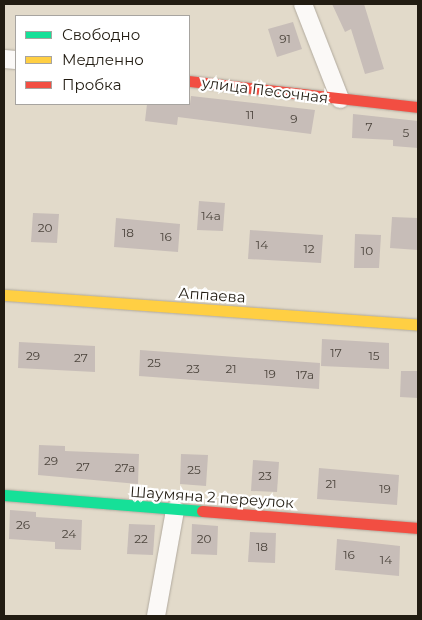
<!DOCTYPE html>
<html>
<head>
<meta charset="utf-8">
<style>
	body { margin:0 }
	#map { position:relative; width:422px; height:620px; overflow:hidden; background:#e2daca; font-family:Montserrat,sans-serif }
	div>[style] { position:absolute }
	.building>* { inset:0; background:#c7bdb8 }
	.roads { filter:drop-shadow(0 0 1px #b1aa9e) drop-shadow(0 0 1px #b1aa9e) }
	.street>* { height:18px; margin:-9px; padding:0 9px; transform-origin:9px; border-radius:9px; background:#fbf9f7 }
	.fast>* { height:11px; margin:-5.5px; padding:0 5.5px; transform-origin:5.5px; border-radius:5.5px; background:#16e098 }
	.slow>* { height:11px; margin:-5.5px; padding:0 5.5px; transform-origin:5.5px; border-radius:5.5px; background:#ffcf43 }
	.jam>* { height:11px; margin:-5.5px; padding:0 5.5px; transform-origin:5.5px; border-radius:5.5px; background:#f24e42 }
	span { translate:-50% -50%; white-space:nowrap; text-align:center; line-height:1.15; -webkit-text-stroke:4.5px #fff; paint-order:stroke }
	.number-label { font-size:12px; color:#4b443c }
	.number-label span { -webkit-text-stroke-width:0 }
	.street-label { font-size:15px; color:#221c12 }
	.frame { position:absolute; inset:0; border:5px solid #221c12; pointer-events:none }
	.legend { position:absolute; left:15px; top:15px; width:175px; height:90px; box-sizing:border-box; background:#fff; border:1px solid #a7a4a0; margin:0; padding:6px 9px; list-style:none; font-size:15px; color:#221c12 }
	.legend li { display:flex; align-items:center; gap:10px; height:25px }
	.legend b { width:25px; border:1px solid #a7a4a0 }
</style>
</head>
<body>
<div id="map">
	<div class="building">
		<i style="clip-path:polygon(332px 4px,364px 4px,384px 69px,365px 74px,351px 29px,345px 32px)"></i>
		<i style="clip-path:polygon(293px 22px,302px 49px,277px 57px,268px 29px)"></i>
		<i style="clip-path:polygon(191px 96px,315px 110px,311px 134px,178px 117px,177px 125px,145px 121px,147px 104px,190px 104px)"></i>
		<i style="clip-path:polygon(353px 114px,418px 121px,418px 148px,393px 146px,393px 140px,352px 138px)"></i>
		<i style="clip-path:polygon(199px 201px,225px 203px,223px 231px,197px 230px)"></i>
		<i style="clip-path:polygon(33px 213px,59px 214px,57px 243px,31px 242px)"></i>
		<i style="clip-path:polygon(392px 217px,418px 218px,418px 250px,390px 248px)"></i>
		<i style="clip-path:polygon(116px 218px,180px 224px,178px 252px,114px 247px)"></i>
		<i style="clip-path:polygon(250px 230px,323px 235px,321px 263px,248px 259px)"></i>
		<i style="clip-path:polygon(355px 234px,381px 235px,379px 268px,354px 268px)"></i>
		<i style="clip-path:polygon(322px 339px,389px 343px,389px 369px,321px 366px)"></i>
		<i style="clip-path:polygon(19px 342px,95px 346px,95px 372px,18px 368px)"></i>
		<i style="clip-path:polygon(140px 350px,320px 363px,319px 389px,139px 376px)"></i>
		<i style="clip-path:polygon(401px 371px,418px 371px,418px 398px,400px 397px)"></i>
		<i style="clip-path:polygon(39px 445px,65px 446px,65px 451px,139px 454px,138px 484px,38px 475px)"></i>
		<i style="clip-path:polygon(181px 454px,208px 455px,206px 486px,180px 484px)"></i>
		<i style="clip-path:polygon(253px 460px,279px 462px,277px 492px,251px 491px)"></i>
		<i style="clip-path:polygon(319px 468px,399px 475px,397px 505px,317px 499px)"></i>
		<i style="clip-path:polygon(10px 510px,36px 512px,36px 517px,82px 520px,81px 550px,55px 549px,55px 542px,9px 539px)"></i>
		<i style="clip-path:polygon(129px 524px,155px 525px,153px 555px,127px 554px)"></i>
		<i style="clip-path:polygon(192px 524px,218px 526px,217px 555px,191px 554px)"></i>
		<i style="clip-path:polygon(250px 532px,276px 533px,275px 563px,248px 562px)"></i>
		<i style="clip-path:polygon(337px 539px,400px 546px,399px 576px,335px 570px)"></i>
	</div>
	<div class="roads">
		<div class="street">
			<i style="left:303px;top:4px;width:102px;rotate:68.7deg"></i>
			<i style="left:4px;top:59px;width:12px;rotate:5deg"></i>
			<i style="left:156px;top:616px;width:108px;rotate:-79.8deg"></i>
		</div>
		<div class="fast">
			<i style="left:4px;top:495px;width:199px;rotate:4.6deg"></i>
		</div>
		<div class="slow">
			<i style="left:4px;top:295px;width:415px;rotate:4.1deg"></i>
		</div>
		<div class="jam">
			<i style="left:189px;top:81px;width:230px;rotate:6.5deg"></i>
			<i style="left:202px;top:511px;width:217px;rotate:4.5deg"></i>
		</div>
	</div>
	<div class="number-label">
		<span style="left:285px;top:39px">91</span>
		<span style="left:250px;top:115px">11</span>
		<span style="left:294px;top:119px">9</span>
		<span style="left:369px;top:127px">7</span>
		<span style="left:406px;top:133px">5</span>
		<span style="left:211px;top:216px">14а</span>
		<span style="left:45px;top:228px">20</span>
		<span style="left:128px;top:233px">18</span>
		<span style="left:166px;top:237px">16</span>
		<span style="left:262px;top:245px">14</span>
		<span style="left:309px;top:249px">12</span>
		<span style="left:367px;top:251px">10</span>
		<span style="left:336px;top:353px">17</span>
		<span style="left:33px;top:356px">29</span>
		<span style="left:374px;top:356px">15</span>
		<span style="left:81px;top:358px">27</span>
		<span style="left:154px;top:363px">25</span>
		<span style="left:193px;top:369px">23</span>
		<span style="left:231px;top:369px">21</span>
		<span style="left:270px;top:374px">19</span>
		<span style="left:305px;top:375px">17а</span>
		<span style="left:51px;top:461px">29</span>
		<span style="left:83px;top:467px">27</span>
		<span style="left:125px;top:468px">27а</span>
		<span style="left:194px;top:470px">25</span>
		<span style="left:265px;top:476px">23</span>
		<span style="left:331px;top:484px">21</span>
		<span style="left:385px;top:489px">19</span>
		<span style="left:23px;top:525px">26</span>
		<span style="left:69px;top:534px">24</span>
		<span style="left:141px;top:539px">22</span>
		<span style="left:204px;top:539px">20</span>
		<span style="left:262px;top:547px">18</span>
		<span style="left:349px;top:555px">16</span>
		<span style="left:386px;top:560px">14</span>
	</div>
	<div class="street-label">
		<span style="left:265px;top:90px;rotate:7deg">улица Песочная</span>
		<span style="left:212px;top:295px;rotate:4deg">Аппаева</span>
		<span style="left:212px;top:497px;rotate:4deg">Шаумяна 2 переулок</span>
	</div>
	<div class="frame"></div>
	<ul class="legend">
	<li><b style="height:6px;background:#16e098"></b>Свободно</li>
	<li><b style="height:6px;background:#ffcf43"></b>Медленно</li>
	<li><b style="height:6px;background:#f24e42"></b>Пробка</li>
	</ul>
</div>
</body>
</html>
